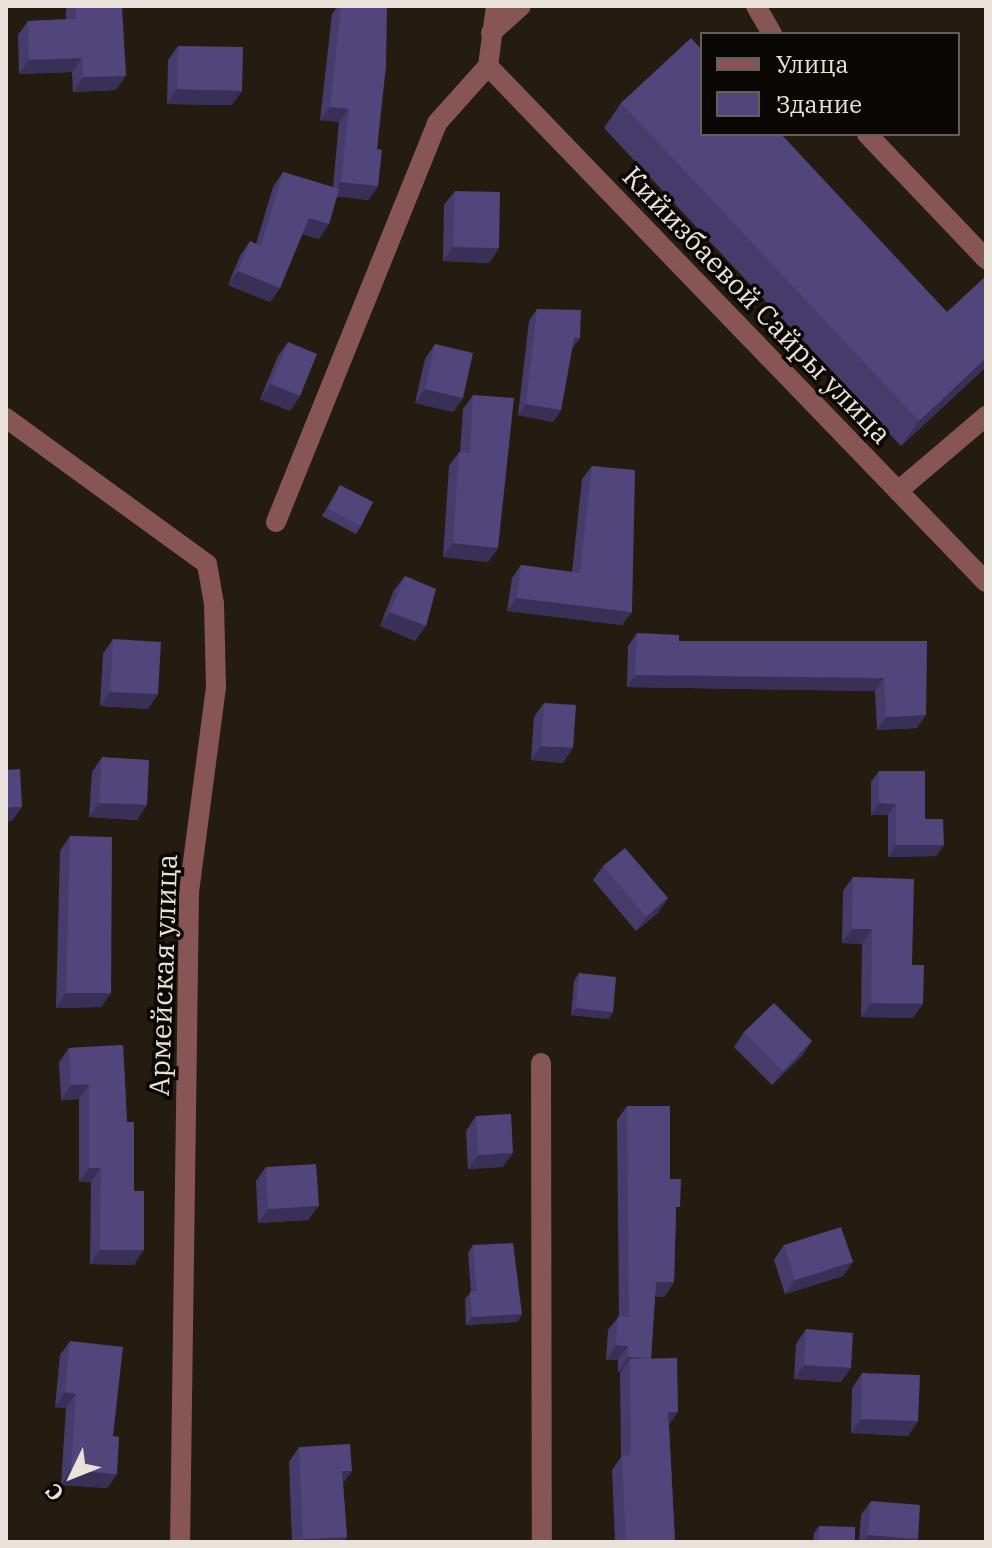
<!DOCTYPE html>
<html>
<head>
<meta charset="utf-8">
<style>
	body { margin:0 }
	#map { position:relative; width:992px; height:1548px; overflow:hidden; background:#251c11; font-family:"IBM Plex Serif",serif }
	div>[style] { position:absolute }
	.minor>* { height:20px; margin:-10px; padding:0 10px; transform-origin:10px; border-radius:10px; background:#855 }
	.wall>* { inset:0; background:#473b6b }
	.shaded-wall>* { inset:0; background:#393057 }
	.building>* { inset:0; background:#52457c }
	span { translate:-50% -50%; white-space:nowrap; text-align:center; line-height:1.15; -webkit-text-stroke:7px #0b0704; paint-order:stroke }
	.street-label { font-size:28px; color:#e8e2da }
	.frame { position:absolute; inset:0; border:8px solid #e8e2da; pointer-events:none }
	.legend { position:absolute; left:700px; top:32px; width:260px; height:104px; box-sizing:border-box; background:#0b0704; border:2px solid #635f5a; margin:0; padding:10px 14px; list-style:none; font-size:24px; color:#e8e2da }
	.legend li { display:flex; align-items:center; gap:16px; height:40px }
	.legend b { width:40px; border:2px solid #635f5a }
	.north { position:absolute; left:32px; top:1436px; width:80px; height:80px; -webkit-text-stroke:6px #0b0704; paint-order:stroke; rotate:227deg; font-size:22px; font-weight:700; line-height:32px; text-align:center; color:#e8e2da }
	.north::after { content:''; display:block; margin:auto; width:28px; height:36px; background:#e8e2da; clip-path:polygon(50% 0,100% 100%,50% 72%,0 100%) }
</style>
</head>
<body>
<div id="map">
	<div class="minor">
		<i style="left:756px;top:6px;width:32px;rotate:60deg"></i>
		<i style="left:491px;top:33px;width:40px;rotate:-42deg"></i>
		<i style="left:488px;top:66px;width:717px;rotate:46.02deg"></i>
		<i style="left:488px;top:66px;width:61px;rotate:-82.4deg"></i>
		<i style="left:867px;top:134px;width:173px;rotate:46.4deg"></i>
		<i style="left:6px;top:418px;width:248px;rotate:36deg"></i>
		<i style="left:207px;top:564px;width:41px;rotate:80.1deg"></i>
		<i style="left:214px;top:604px;width:83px;rotate:88.6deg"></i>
		<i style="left:216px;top:687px;width:208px;rotate:97.5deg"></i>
		<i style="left:189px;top:893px;width:649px;rotate:90.79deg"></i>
		<i style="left:898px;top:491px;width:116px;rotate:-40.4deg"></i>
		<i style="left:276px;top:522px;width:430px;rotate:-68deg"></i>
		<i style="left:437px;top:123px;width:76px;rotate:-48.2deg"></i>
		<i style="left:541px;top:1063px;width:479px;rotate:89.9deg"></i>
	</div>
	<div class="wall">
		<i style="clip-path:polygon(69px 6px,122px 6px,116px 90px,73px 92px,72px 72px,19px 74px,18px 35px,28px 21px,66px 19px,66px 9px)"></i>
		<i style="clip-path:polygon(338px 6px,387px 6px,377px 149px,378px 186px,368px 200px,337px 196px,329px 224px,319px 239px,302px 234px,280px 288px,270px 302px,228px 285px,240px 256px,250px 241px,256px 244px,273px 187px,283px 172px,333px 187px,339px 122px,320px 120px,332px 14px)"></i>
		<i style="clip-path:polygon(178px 46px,232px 105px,167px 104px,168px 60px)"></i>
		<i style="clip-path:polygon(621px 103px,986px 367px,901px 446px,604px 128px)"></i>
		<i style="clip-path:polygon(455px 191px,499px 248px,489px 263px,443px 261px,444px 205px)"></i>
		<i style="clip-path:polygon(537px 309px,580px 338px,572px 349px,561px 410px,553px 422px,518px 415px,529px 321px)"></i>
		<i style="clip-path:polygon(288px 342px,300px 396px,290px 411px,260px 399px,278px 356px)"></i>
		<i style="clip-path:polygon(435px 344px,463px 398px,453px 412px,415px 403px,425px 359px)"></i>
		<i style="clip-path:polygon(473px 395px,498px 548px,488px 562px,443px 557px,449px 466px,459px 452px,460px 452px,463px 409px)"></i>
		<i style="clip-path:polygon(592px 466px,632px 612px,622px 625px,507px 611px,512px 578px,521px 565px,572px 572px,582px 479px)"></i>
		<i style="clip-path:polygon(340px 485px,361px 526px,356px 534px,322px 516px)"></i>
		<i style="clip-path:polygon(405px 576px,415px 641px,380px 626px,394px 590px)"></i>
		<i style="clip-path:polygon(637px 633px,679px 641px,927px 641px,917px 728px,877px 730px,875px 691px,627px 687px,628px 646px)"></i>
		<i style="clip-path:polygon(113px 639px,158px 694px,148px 709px,100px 706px,103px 654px)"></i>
		<i style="clip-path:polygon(544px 703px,563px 763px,531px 760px,534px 717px)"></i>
		<i style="clip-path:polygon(102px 757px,137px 820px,89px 817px,92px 772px)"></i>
		<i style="clip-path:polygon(879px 771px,925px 819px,944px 845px,936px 856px,888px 857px,888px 815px,871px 815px,871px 782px)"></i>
		<i style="clip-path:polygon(70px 836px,111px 993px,101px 1007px,56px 1008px,60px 851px)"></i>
		<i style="clip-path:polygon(603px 866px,658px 913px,636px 931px,593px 880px)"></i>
		<i style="clip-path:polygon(853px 877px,912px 965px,913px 1018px,861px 1017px,862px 944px,842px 943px,843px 891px)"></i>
		<i style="clip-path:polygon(579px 973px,613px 1012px,608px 1019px,571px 1015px,574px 981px)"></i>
		<i style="clip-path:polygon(744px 1032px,802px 1056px,772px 1085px,734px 1047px)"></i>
		<i style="clip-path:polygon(123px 1045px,134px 1265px,90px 1264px,91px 1182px,79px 1182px,79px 1099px,61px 1100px,59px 1062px,69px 1048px)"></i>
		<i style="clip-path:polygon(627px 1106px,670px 1179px,676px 1214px,674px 1282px,664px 1297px,655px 1296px,651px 1359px,678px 1412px,669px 1424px,675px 1542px,615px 1542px,612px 1470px,621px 1457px,620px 1373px,621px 1372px,618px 1372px,618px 1360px,606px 1360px,608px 1330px,619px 1316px,617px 1120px)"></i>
		<i style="clip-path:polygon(476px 1116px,503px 1167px,468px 1169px,466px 1131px)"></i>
		<i style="clip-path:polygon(266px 1167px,308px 1220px,258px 1223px,256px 1181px)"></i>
		<i style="clip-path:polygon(473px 1245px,522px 1314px,517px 1322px,466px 1325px,465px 1299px,471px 1292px,468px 1253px)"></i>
		<i style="clip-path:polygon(784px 1245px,843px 1276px,785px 1294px,774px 1260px)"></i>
		<i style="clip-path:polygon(806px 1329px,841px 1382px,794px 1379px,796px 1344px)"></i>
		<i style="clip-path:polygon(70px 1341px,113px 1436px,117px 1474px,107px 1488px,61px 1485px,66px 1408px,55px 1407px,60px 1355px)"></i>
		<i style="clip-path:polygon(862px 1373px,918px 1421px,908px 1436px,851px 1433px,852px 1388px)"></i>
		<i style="clip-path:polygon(299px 1447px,352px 1471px,343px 1483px,347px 1537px,343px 1542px,292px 1542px,289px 1462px)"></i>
		<i style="clip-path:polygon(871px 1501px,916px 1542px,859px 1542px,861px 1515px)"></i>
		<i style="clip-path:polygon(819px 1526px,855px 1542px,813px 1542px,814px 1533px)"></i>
	</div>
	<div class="shaded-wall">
		<i style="clip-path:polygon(82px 58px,72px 72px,19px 74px,29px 60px)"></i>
		<i style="clip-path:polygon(126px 76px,116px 90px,73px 92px,83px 77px)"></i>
		<i style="clip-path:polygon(177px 89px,242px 91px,232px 105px,167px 104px)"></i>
		<i style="clip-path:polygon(330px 107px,349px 109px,339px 122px,320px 120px)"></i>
		<i style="clip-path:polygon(341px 182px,378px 186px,368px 200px,332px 196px)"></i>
		<i style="clip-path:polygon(309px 218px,329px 224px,319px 239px,298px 233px)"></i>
		<i style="clip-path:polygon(453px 247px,499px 248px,489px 263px,443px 261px)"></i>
		<i style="clip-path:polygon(238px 271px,280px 288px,270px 302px,228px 285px)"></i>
		<i style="clip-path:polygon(574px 338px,580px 338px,572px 349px)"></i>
		<i style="clip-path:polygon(986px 358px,986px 367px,901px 446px,919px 421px)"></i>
		<i style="clip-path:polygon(271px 384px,300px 396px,290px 411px,260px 399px)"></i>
		<i style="clip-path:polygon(425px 389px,463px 398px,453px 412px,415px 403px)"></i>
		<i style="clip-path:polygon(526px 404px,561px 410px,553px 422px,518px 415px)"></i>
		<i style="clip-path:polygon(453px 543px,498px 548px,488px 562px,443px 557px)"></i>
		<i style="clip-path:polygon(517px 598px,632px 612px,622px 625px,507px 611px)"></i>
		<i style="clip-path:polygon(390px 612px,426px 626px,415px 641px,380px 626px)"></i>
		<i style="clip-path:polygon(635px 675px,884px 678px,875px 691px,627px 687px)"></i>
		<i style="clip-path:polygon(110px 692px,158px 694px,148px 709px,100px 706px)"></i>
		<i style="clip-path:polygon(926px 715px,917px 728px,877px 730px,886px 717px)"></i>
		<i style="clip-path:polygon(541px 746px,573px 748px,563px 763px,531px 760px)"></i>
		<i style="clip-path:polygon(99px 803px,147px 805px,137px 820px,89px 817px)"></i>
		<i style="clip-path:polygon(879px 803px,896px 804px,888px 815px,871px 815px)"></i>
		<i style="clip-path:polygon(22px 807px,12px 821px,6px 822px,6px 808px)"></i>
		<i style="clip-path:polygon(896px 845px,944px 845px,936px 856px,888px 857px)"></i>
		<i style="clip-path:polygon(668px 898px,658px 913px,636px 931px,646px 917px)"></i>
		<i style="clip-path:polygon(852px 929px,872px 929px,862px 944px,842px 943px)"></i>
		<i style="clip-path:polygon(66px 993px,111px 993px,101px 1007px,56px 1008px)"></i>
		<i style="clip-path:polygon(871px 1003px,923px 1004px,913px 1018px,861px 1017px)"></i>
		<i style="clip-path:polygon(576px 1008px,613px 1012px,608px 1019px,571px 1015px)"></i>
		<i style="clip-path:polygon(812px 1041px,802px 1056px,772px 1085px,783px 1071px)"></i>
		<i style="clip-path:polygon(89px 1084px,79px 1099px,61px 1100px,71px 1085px)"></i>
		<i style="clip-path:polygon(513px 1153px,503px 1167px,468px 1169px,478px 1155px)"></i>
		<i style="clip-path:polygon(89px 1168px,101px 1168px,91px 1182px,79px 1182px)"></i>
		<i style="clip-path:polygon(319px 1206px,308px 1220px,258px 1223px,268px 1209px)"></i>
		<i style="clip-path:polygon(100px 1250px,144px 1250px,134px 1265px,90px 1264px)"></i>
		<i style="clip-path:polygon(853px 1262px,843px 1276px,785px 1294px,795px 1280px)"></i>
		<i style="clip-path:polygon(656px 1282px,674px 1282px,664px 1297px,646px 1296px)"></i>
		<i style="clip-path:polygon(522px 1314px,517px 1322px,466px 1325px,472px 1317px)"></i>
		<i style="clip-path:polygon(616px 1345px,628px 1346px,618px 1360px,606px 1360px)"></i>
		<i style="clip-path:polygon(628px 1357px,651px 1358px,630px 1359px,621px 1372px,618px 1372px)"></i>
		<i style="clip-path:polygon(804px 1365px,851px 1368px,841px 1382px,794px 1379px)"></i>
		<i style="clip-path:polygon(65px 1392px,76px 1394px,66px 1408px,55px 1407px)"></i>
		<i style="clip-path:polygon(668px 1412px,678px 1412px,668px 1426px)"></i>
		<i style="clip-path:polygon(861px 1419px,918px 1421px,908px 1436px,851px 1433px)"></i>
		<i style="clip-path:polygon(71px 1470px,117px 1474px,107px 1488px,61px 1485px)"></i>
		<i style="clip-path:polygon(342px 1471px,352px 1471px,342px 1485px)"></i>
		<i style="clip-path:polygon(868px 1535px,918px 1539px,916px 1542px,863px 1542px)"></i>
		<i style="clip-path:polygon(347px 1537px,343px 1542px,301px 1542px,303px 1539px)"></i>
	</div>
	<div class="building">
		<i style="clip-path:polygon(76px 6px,122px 6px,126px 76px,83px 77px,82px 58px,29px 60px,28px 21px,76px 19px)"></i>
		<i style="clip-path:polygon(341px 6px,387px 6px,386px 66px,377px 149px,382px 150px,378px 186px,341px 182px,349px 109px,330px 107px)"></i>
		<i style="clip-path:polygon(691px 38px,702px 50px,702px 134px,781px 134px,947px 312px,986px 276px,986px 358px,919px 421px,621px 103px)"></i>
		<i style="clip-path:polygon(178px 46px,243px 47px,242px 91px,177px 89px)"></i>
		<i style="clip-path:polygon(283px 172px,339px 189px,329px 224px,309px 218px,280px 288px,238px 271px,250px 241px,261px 246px)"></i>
		<i style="clip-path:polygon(455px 191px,500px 192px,499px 248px,453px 247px)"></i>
		<i style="clip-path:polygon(537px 309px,581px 310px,580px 338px,574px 338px,561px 410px,526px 404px)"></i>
		<i style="clip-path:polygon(288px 342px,317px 354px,300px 396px,271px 384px)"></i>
		<i style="clip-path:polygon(435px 344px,473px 353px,463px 398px,425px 389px)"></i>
		<i style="clip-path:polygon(473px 395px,514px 398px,498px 548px,453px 543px,459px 452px,470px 453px)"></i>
		<i style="clip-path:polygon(592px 466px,635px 470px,632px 612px,517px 598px,521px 565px,580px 573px)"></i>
		<i style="clip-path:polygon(340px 485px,373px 502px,361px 526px,328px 509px)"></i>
		<i style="clip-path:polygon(405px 576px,436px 589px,426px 626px,390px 612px)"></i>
		<i style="clip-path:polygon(637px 633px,679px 635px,679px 641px,927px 641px,926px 715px,886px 717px,884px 678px,635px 675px)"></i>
		<i style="clip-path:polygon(113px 639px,161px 642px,158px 694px,110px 692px)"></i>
		<i style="clip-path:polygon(544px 703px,576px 705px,573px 748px,541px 746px)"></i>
		<i style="clip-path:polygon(102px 757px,149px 760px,147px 805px,99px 803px)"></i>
		<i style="clip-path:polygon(20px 769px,22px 807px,6px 808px,6px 770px)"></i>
		<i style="clip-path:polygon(879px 771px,925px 771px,925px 819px,943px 819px,944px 845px,896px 845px,896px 804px,879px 803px)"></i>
		<i style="clip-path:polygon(70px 836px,112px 837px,111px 993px,66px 993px)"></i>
		<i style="clip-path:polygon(625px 848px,668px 898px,646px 917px,603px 866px)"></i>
		<i style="clip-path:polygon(853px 877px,914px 879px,912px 965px,924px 965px,923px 1004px,871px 1003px,872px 929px,852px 929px)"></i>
		<i style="clip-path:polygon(579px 973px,616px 977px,613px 1012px,576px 1008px)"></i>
		<i style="clip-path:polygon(774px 1003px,812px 1041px,783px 1071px,744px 1032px)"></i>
		<i style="clip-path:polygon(123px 1045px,127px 1122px,134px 1122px,134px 1191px,144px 1191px,144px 1250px,100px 1250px,101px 1168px,89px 1168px,89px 1084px,71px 1085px,69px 1048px)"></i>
		<i style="clip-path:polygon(627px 1106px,670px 1106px,670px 1179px,681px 1179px,680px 1207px,676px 1207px,674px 1282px,656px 1282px,651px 1358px,628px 1357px,628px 1346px,616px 1345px,618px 1316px,629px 1317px)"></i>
		<i style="clip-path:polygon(511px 1114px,513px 1153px,478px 1155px,476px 1116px)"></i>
		<i style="clip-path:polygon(316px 1164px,319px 1206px,268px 1209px,266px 1167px)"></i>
		<i style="clip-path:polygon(841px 1227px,853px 1262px,795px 1280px,784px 1245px)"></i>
		<i style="clip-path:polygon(513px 1243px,522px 1314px,472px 1317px,470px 1292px,477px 1291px,473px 1245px)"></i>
		<i style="clip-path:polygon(806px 1329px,853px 1333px,851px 1368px,804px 1365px)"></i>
		<i style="clip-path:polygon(70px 1341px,123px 1347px,113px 1436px,119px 1437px,117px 1474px,71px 1470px,76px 1394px,65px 1392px)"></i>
		<i style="clip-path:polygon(677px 1358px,678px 1412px,668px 1412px,675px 1542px,626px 1542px,622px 1456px,631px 1455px,630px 1359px)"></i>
		<i style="clip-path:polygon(862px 1373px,920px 1375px,918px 1421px,861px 1419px)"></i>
		<i style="clip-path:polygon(350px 1444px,352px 1471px,342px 1471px,347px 1537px,303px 1539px,299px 1447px)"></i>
		<i style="clip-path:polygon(871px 1501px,920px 1505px,918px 1539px,868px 1535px)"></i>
		<i style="clip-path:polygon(819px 1526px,855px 1527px,855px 1542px,818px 1542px)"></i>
		<i style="clip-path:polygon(127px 1541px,127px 1542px,53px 1542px)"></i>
	</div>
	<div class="street-label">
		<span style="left:757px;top:305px;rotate:46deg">Кийизбаевой Сайры улица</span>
		<span style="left:163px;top:975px;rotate:-88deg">Армейская улица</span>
	</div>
	<div class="frame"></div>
	<ul class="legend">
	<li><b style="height:10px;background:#855"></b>Улица</li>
	<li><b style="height:22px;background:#52457c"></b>Здание</li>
	</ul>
	<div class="north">С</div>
</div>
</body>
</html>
